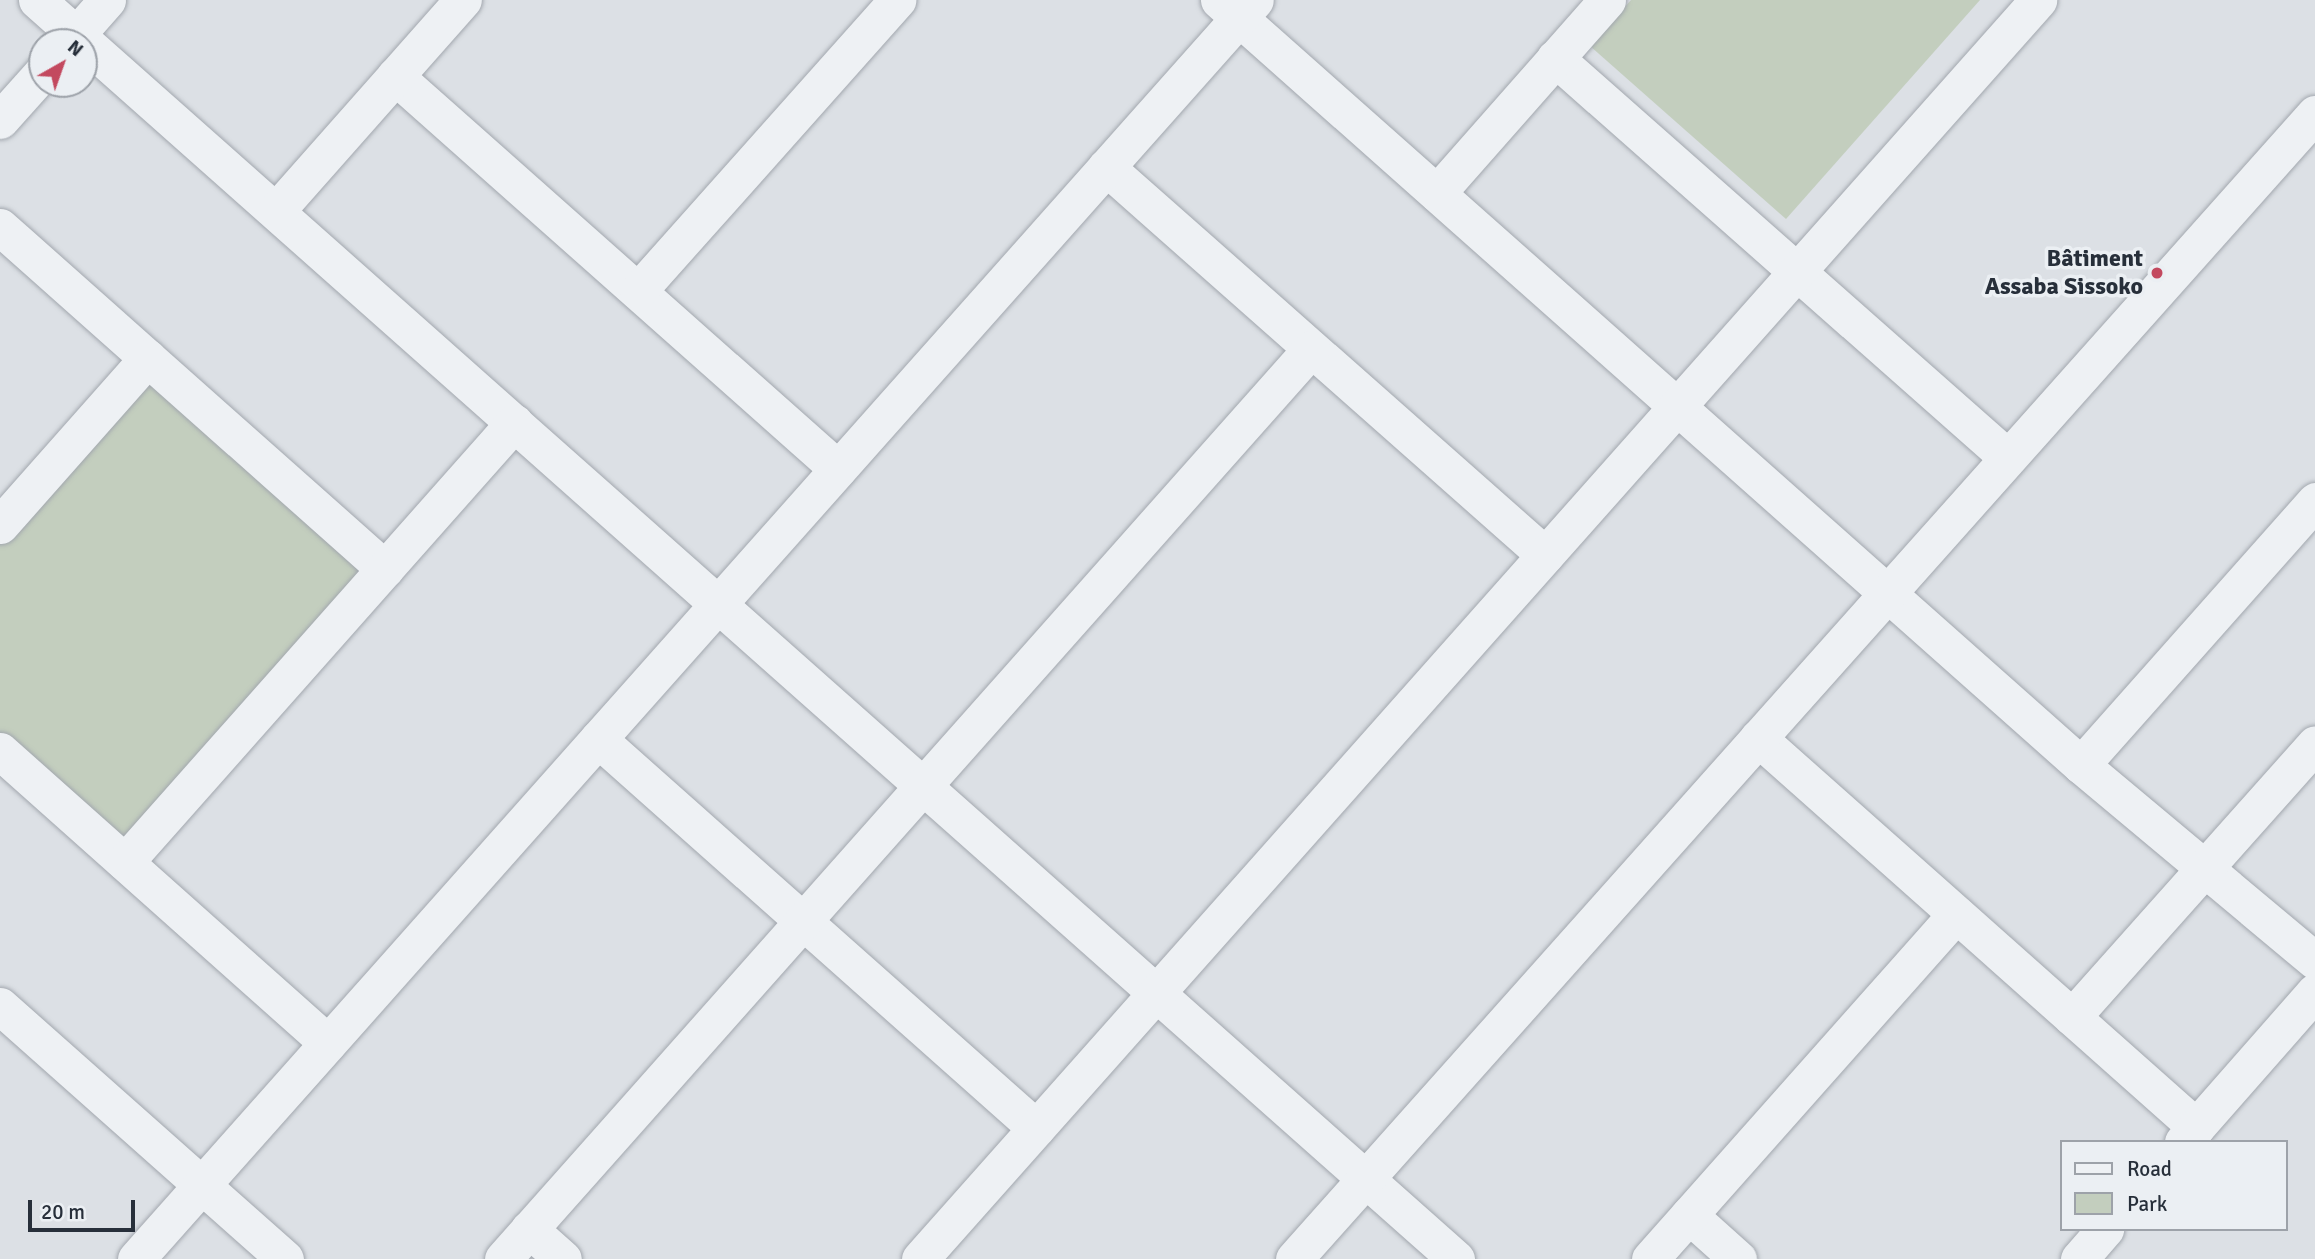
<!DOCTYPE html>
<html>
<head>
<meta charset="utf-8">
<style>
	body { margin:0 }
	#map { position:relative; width:2315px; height:1259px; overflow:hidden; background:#dce0e5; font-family:Signika,sans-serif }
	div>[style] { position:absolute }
	.green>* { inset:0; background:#c3cebe }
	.roads { filter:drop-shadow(0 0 2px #a2a7ae) drop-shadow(0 0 2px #a2a7ae) }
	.street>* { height:37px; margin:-18.5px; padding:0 18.5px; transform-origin:18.5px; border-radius:18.5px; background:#eef1f4 }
	.dots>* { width:19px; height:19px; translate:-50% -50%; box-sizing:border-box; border:4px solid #ebeff3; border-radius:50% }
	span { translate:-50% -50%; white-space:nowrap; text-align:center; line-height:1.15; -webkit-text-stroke:7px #ebeff3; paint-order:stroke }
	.poi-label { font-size:24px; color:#272f3a; font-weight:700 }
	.right { translate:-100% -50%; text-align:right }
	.legend { position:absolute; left:2060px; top:1140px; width:228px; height:91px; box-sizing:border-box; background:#ebeff3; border:2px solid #9da2a9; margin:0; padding:9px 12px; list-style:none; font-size:21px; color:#272f3a }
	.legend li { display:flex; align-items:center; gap:14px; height:35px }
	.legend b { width:35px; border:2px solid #9da2a9 }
	.north { position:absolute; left:28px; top:28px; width:70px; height:70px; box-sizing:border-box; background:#ebeff3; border:2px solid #9da2a9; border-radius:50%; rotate:40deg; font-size:19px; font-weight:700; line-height:28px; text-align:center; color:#272f3a }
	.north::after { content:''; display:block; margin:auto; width:24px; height:32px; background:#c3495f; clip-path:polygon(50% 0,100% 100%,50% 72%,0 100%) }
	.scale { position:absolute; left:28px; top:1200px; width:107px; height:32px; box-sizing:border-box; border:4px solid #272f3a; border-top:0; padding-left:9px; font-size:21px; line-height:24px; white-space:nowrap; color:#272f3a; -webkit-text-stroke:5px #ebeff3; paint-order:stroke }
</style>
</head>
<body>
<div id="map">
	<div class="green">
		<i style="clip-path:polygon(1631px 0,1980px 0,1786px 219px,1590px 46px)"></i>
		<i style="clip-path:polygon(153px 369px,371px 564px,117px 850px,0 746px,0 541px)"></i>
	</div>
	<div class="roads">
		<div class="street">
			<i style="left:37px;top:0;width:1897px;rotate:41.58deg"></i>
			<i style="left:1219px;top:0;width:1153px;rotate:41.59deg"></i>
			<i style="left:2081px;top:765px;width:305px;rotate:39.9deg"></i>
			<i style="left:70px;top:42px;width:56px;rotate:-48.6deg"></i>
			<i style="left:1555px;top:58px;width:603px;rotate:41.44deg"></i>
			<i style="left:395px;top:76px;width:592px;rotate:41.58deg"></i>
			<i style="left:0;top:120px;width:63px;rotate:-48.2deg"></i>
			<i style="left:1106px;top:167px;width:586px;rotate:41.47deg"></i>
			<i style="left:1437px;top:193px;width:257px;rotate:-48.6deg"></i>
			<i style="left:276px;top:211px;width:282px;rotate:-48.5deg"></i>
			<i style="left:0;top:227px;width:515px;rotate:41.62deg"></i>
			<i style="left:638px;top:291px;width:390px;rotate:-48.3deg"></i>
			<i style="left:0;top:525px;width:223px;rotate:-48.5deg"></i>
			<i style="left:1758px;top:738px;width:586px;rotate:41.61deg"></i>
			<i style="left:598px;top:739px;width:586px;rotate:41.61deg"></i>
			<i style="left:0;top:751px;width:439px;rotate:41.7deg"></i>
			<i style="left:2081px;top:765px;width:353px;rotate:-48.4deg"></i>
			<i style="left:125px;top:862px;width:587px;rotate:-48.46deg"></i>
			<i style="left:0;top:1006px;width:381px;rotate:41.6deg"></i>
			<i style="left:2072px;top:1017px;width:365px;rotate:-48.3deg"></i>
			<i style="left:2183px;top:1142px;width:200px;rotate:-48.7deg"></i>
			<i style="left:1689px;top:1215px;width:66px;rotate:41.9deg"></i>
			<i style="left:529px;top:1229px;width:45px;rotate:41.4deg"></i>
			<i style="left:136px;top:1259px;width:1684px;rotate:-48.37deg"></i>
			<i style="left:503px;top:1259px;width:1217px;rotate:-48.4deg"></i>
			<i style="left:920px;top:1259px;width:1684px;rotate:-48.39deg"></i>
			<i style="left:1294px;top:1259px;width:1534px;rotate:-48.28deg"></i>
			<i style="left:1650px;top:1259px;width:461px;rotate:-48.4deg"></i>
			<i style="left:2079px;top:1259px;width:40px;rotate:-49deg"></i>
		</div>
	</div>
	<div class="dots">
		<i style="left:2157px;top:273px;background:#c3495f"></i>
	</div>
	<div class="poi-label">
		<span class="right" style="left:2143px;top:273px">Bâtiment<br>Assaba Sissoko</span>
	</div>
	<ul class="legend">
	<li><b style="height:9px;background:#eef1f4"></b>Road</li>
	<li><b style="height:19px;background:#c3cebe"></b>Park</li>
	</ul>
	<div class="north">N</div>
	<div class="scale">20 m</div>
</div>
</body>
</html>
